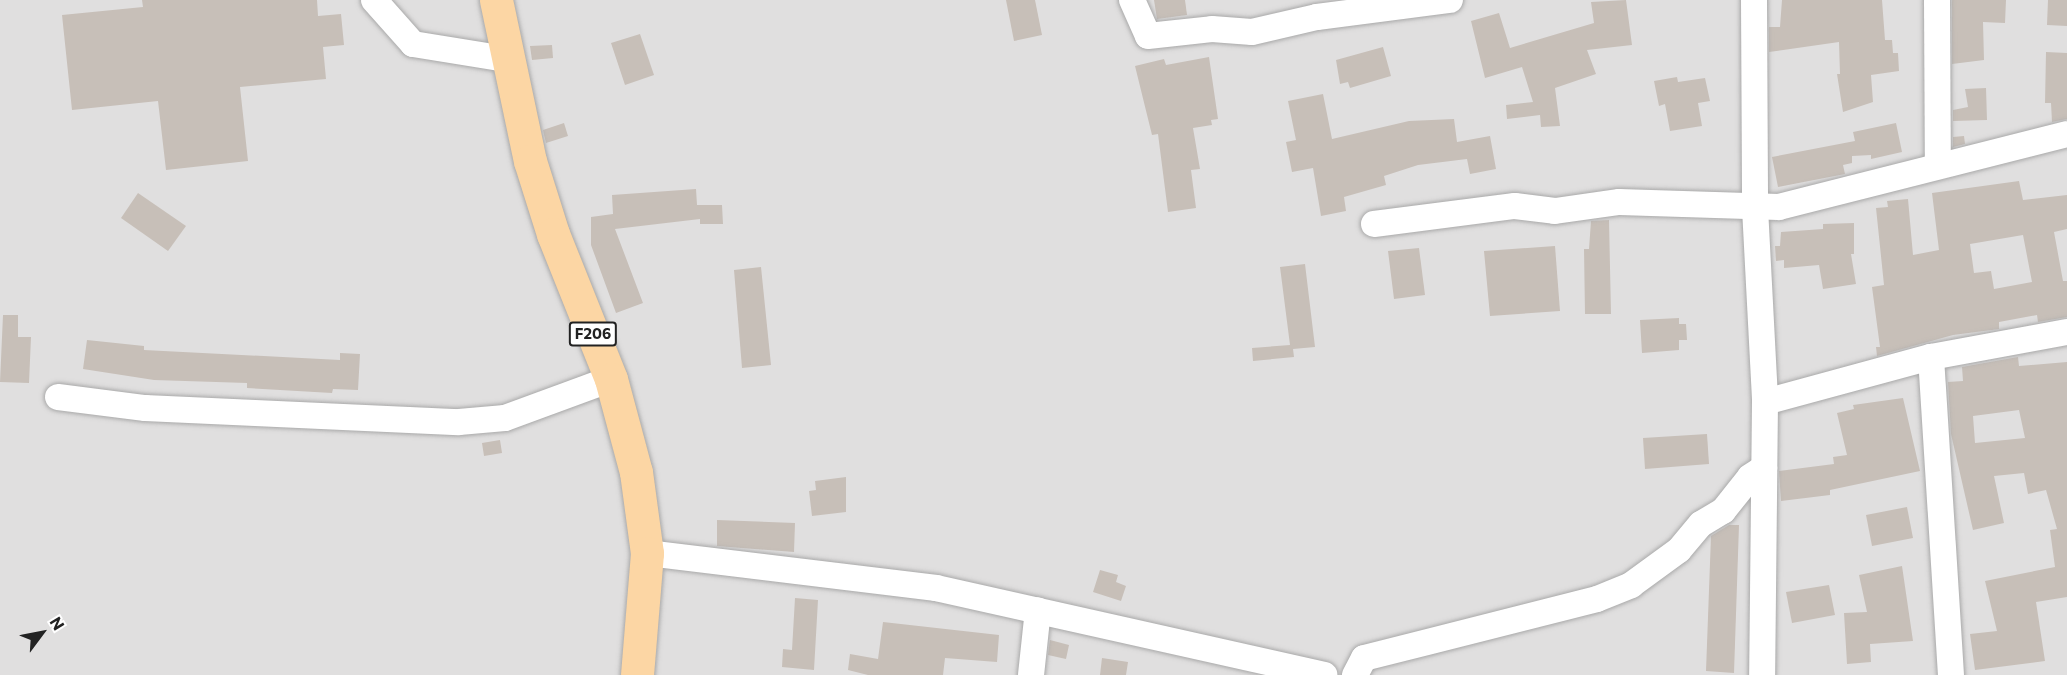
<!DOCTYPE html>
<html>
<head>
<meta charset="utf-8">
<style>
	body { margin:0 }
	#map { position:relative; width:2067px; height:675px; overflow:hidden; background:#f2efe9; font-family:Commissioner,sans-serif }
	div>[style] { position:absolute }
	.residential>* { inset:0; background:#e0dfdf }
	.building>* { inset:0; background:#c7bfb8 }
	.roads { filter:drop-shadow(0 0 2px #a9a9a9) drop-shadow(0 0 2px #a9a9a9) }
	.minor>* { height:26px; margin:-13px; padding:0 13px; transform-origin:13px; border-radius:13px; background:#fff }
	.major>* { height:33px; margin:-16.5px; padding:0 16.5px; transform-origin:16.5px; border-radius:16.5px; background:#fcd6a4 }
	span { translate:-50% -50%; white-space:nowrap; text-align:center; line-height:1.15; -webkit-text-stroke:6px #fff; paint-order:stroke }
	.shield-label span { padding:2px 4px; background:#fff; border:2px solid; border-radius:4px; -webkit-text-stroke-width:0 }
	.shield-label { font-size:15px; color:#222; font-weight:700 }
	.north { position:absolute; left:12px; top:603px; width:60px; height:60px; -webkit-text-stroke:4px #fff; paint-order:stroke; rotate:58deg; font-size:16px; font-weight:700; line-height:24px; text-align:center; color:#222 }
	.north::after { content:''; display:block; margin:auto; width:21px; height:27px; background:#222; clip-path:polygon(50% 0,100% 100%,50% 72%,0 100%) }
</style>
</head>
<body>
<div id="map">
	<div class="residential">
		<i style="clip-path:polygon(0 0,2067px 0,2067px 675px,0 675px)"></i>
	</div>
	<div class="building">
		<i style="clip-path:polygon(142px 0,317px 0,318px 16px,341px 14px,344px 45px,323px 47px,326px 79px,240px 87px,248px 161px,166px 170px,158px 101px,72px 110px,62px 15px,143px 7px)"></i>
		<i style="clip-path:polygon(1006px 0,1035px 0,1042px 35px,1014px 41px)"></i>
		<i style="clip-path:polygon(1154px 0,1185px 0,1187px 15px,1157px 19px)"></i>
		<i style="clip-path:polygon(1626px 0,1632px 45px,1587px 50px,1596px 74px,1555px 88px,1560px 126px,1541px 127px,1540px 115px,1507px 119px,1506px 105px,1533px 102px,1522px 67px,1485px 78px,1471px 21px,1499px 13px,1510px 48px,1594px 23px,1591px 2px)"></i>
		<i style="clip-path:polygon(1782px 0,1882px 0,1885px 40px,1892px 40px,1893px 53px,1898px 53px,1899px 71px,1871px 75px,1873px 102px,1843px 112px,1837px 74px,1840px 74px,1839px 42px,1769px 52px,1769px 27px,1780px 27px)"></i>
		<i style="clip-path:polygon(1952px 0,2006px 0,2005px 23px,1983px 22px,1984px 60px,1952px 64px)"></i>
		<i style="clip-path:polygon(2048px 0,2067px 0,2067px 26px,2047px 25px)"></i>
		<i style="clip-path:polygon(640px 34px,654px 75px,625px 85px,611px 43px)"></i>
		<i style="clip-path:polygon(552px 45px,553px 58px,532px 60px,530px 46px)"></i>
		<i style="clip-path:polygon(1383px 47px,1391px 76px,1350px 88px,1348px 82px,1340px 84px,1336px 60px)"></i>
		<i style="clip-path:polygon(2046px 52px,2067px 53px,2067px 119px,2052px 122px,2051px 103px,2045px 103px)"></i>
		<i style="clip-path:polygon(1209px 57px,1218px 119px,1211px 120px,1212px 125px,1193px 128px,1200px 169px,1191px 170px,1196px 208px,1168px 212px,1158px 134px,1152px 135px,1135px 66px,1164px 59px,1166px 65px)"></i>
		<i style="clip-path:polygon(1677px 77px,1678px 82px,1705px 78px,1710px 101px,1698px 103px,1702px 126px,1670px 131px,1665px 104px,1659px 106px,1654px 81px)"></i>
		<i style="clip-path:polygon(1986px 88px,1987px 120px,1953px 121px,1953px 110px,1968px 107px,1965px 89px)"></i>
		<i style="clip-path:polygon(1323px 94px,1332px 139px,1409px 121px,1454px 119px,1457px 142px,1490px 136px,1496px 169px,1470px 174px,1467px 159px,1418px 165px,1384px 176px,1386px 185px,1344px 197px,1346px 211px,1321px 216px,1313px 168px,1292px 172px,1286px 142px,1296px 140px,1288px 101px)"></i>
		<i style="clip-path:polygon(564px 123px,568px 136px,546px 143px,543px 130px)"></i>
		<i style="clip-path:polygon(1896px 123px,1902px 152px,1871px 159px,1871px 155px,1852px 156px,1852px 163px,1843px 165px,1845px 174px,1778px 187px,1772px 157px,1855px 141px,1853px 132px)"></i>
		<i style="clip-path:polygon(1964px 136px,1965px 144px,1953px 147px,1953px 137px)"></i>
		<i style="clip-path:polygon(evenodd,2019px 181px,2023px 200px,2067px 195px,2067px 229px,2054px 232px,2063px 281px,2067px 281px,2067px 317px,2038px 322px,2037px 315px,1999px 322px,1999px 329px,1953px 335px,1877px 356px,1876px 347px,1880px 347px,1872px 287px,1884px 285px,1876px 208px,1888px 207px,1887px 201px,1908px 199px,1913px 255px,1939px 250px,1932px 193px,2019px 181px,2023px 235px,2032px 282px,1994px 289px,1991px 271px,1974px 273px,1970px 244px,2023px 235px)"></i>
		<i style="clip-path:polygon(696px 189px,697px 205px,722px 205px,723px 224px,700px 224px,700px 219px,615px 229px,643px 303px,616px 313px,591px 245px,591px 217px,613px 214px,612px 195px)"></i>
		<i style="clip-path:polygon(138px 193px,186px 226px,168px 251px,121px 218px)"></i>
		<i style="clip-path:polygon(1609px 220px,1611px 314px,1585px 314px,1584px 249px,1589px 249px,1591px 221px)"></i>
		<i style="clip-path:polygon(1854px 223px,1854px 254px,1851px 254px,1856px 284px,1823px 289px,1819px 265px,1784px 268px,1784px 260px,1776px 261px,1775px 246px,1780px 246px,1781px 232px,1823px 229px,1823px 224px)"></i>
		<i style="clip-path:polygon(1555px 246px,1560px 311px,1490px 316px,1484px 251px)"></i>
		<i style="clip-path:polygon(1419px 248px,1425px 295px,1394px 299px,1388px 251px)"></i>
		<i style="clip-path:polygon(1305px 264px,1315px 347px,1293px 349px,1294px 357px,1253px 361px,1252px 348px,1290px 345px,1280px 267px)"></i>
		<i style="clip-path:polygon(761px 267px,771px 365px,742px 368px,734px 270px)"></i>
		<i style="clip-path:polygon(3px 315px,18px 315px,18px 337px,31px 337px,29px 383px,0 382px)"></i>
		<i style="clip-path:polygon(1679px 318px,1679px 324px,1686px 324px,1687px 340px,1679px 340px,1679px 350px,1642px 353px,1640px 320px)"></i>
		<i style="clip-path:polygon(87px 340px,144px 346px,144px 350px,340px 360px,340px 353px,360px 354px,358px 390px,333px 389px,332px 393px,247px 388px,247px 383px,154px 380px,83px 369px)"></i>
		<i style="clip-path:polygon(evenodd,2018px 357px,2019px 366px,2067px 362px,2067px 597px,2036px 602px,2045px 661px,1975px 670px,1970px 634px,1997px 631px,1985px 581px,2055px 567px,2050px 530px,2057px 529px,2046px 490px,2028px 494px,2024px 473px,1994px 476px,2004px 523px,1973px 530px,1951px 434px,1948px 382px,1963px 381px,1962px 367px,2018px 357px,2019px 410px,2025px 438px,1975px 443px,1973px 416px,2019px 410px)"></i>
		<i style="clip-path:polygon(1903px 398px,1920px 471px,1830px 490px,1830px 495px,1781px 501px,1779px 471px,1834px 464px,1833px 457px,1847px 455px,1837px 413px,1854px 409px,1853px 405px)"></i>
		<i style="clip-path:polygon(1707px 434px,1709px 464px,1645px 469px,1643px 438px)"></i>
		<i style="clip-path:polygon(500px 440px,502px 453px,484px 456px,482px 443px)"></i>
		<i style="clip-path:polygon(846px 477px,846px 512px,812px 516px,809px 491px,816px 490px,815px 481px)"></i>
		<i style="clip-path:polygon(1907px 507px,1913px 538px,1872px 546px,1866px 515px)"></i>
		<i style="clip-path:polygon(717px 520px,795px 523px,794px 552px,717px 546px)"></i>
		<i style="clip-path:polygon(1729px 525px,1739px 525px,1734px 673px,1706px 671px,1711px 536px)"></i>
		<i style="clip-path:polygon(1902px 566px,1913px 641px,1870px 644px,1871px 662px,1847px 664px,1844px 613px,1867px 612px,1859px 575px)"></i>
		<i style="clip-path:polygon(1100px 570px,1118px 575px,1116px 582px,1126px 586px,1121px 601px,1093px 592px)"></i>
		<i style="clip-path:polygon(1829px 585px,1835px 615px,1792px 623px,1786px 592px)"></i>
		<i style="clip-path:polygon(795px 598px,818px 600px,814px 670px,782px 667px,783px 649px,792px 650px)"></i>
		<i style="clip-path:polygon(883px 622px,999px 635px,997px 662px,945px 658px,943px 675px,868px 675px,848px 670px,850px 654px,878px 659px)"></i>
		<i style="clip-path:polygon(1050px 640px,1069px 645px,1066px 659px,1048px 655px)"></i>
		<i style="clip-path:polygon(1102px 658px,1128px 662px,1126px 675px,1100px 675px)"></i>
	</div>
	<div class="roads">
		<div class="minor">
			<i style="left:374px;top:0;width:59px;rotate:48.4deg"></i>
			<i style="left:413px;top:44px;width:94px;rotate:9.2deg"></i>
			<i style="left:1132px;top:0;width:39px;rotate:66deg"></i>
			<i style="left:1148px;top:36px;width:64px;rotate:-6.2deg"></i>
			<i style="left:1212px;top:29px;width:40px;rotate:4.3deg"></i>
			<i style="left:1252px;top:32px;width:67px;rotate:-13deg"></i>
			<i style="left:1317px;top:17px;width:134px;rotate:-7.3deg"></i>
			<i style="left:1754px;top:0;width:208px;rotate:89.7deg"></i>
			<i style="left:1755px;top:208px;width:194px;rotate:87deg"></i>
			<i style="left:1765px;top:402px;width:273px;rotate:90.6deg"></i>
			<i style="left:1937px;top:0;width:165px;rotate:89.7deg"></i>
			<i style="left:1374px;top:224px;width:142px;rotate:-7.3deg"></i>
			<i style="left:1515px;top:206px;width:40px;rotate:7.1deg"></i>
			<i style="left:1555px;top:211px;width:65px;rotate:-8deg"></i>
			<i style="left:1619px;top:202px;width:160px;rotate:1.8deg"></i>
			<i style="left:1779px;top:207px;width:297px;rotate:-14.2deg"></i>
			<i style="left:1931px;top:357px;width:319px;rotate:86.4deg"></i>
			<i style="left:58px;top:397px;width:88px;rotate:7.2deg"></i>
			<i style="left:145px;top:408px;width:314px;rotate:2.6deg"></i>
			<i style="left:459px;top:422px;width:46px;rotate:-5deg"></i>
			<i style="left:505px;top:418px;width:113px;rotate:-20.2deg"></i>
			<i style="left:1765px;top:402px;width:172px;rotate:-15.2deg"></i>
			<i style="left:1931px;top:357px;width:138px;rotate:-10.4deg"></i>
			<i style="left:647px;top:553px;width:291px;rotate:6.9deg"></i>
			<i style="left:936px;top:588px;width:398px;rotate:12.6deg"></i>
			<i style="left:1031px;top:675px;width:65px;rotate:-83.9deg"></i>
			<i style="left:1355px;top:675px;width:19px;rotate:-62deg"></i>
			<i style="left:1364px;top:658px;width:240px;rotate:-14.2deg"></i>
			<i style="left:1597px;top:599px;width:37px;rotate:-22deg"></i>
			<i style="left:1631px;top:585px;width:59px;rotate:-36.1deg"></i>
			<i style="left:1679px;top:550px;width:34px;rotate:-50deg"></i>
			<i style="left:1701px;top:524px;width:26px;rotate:-31deg"></i>
			<i style="left:1723px;top:511px;width:43px;rotate:-51.5deg"></i>
			<i style="left:1750px;top:477px;width:17px;rotate:-33deg"></i>
		</div>
		<div class="major">
			<i style="left:496px;top:0;width:165px;rotate:78.1deg"></i>
			<i style="left:530px;top:161px;width:77px;rotate:72.5deg"></i>
			<i style="left:553px;top:234px;width:156px;rotate:68.2deg"></i>
			<i style="left:611px;top:379px;width:96px;rotate:75deg"></i>
			<i style="left:636px;top:472px;width:82px;rotate:82.3deg"></i>
			<i style="left:647px;top:553px;width:122px;rotate:94.7deg"></i>
		</div>
	</div>
	<div class="shield-label">
		<span style="left:593px;top:334px">F206</span>
	</div>
	<div class="north">N</div>
</div>
</body>
</html>
